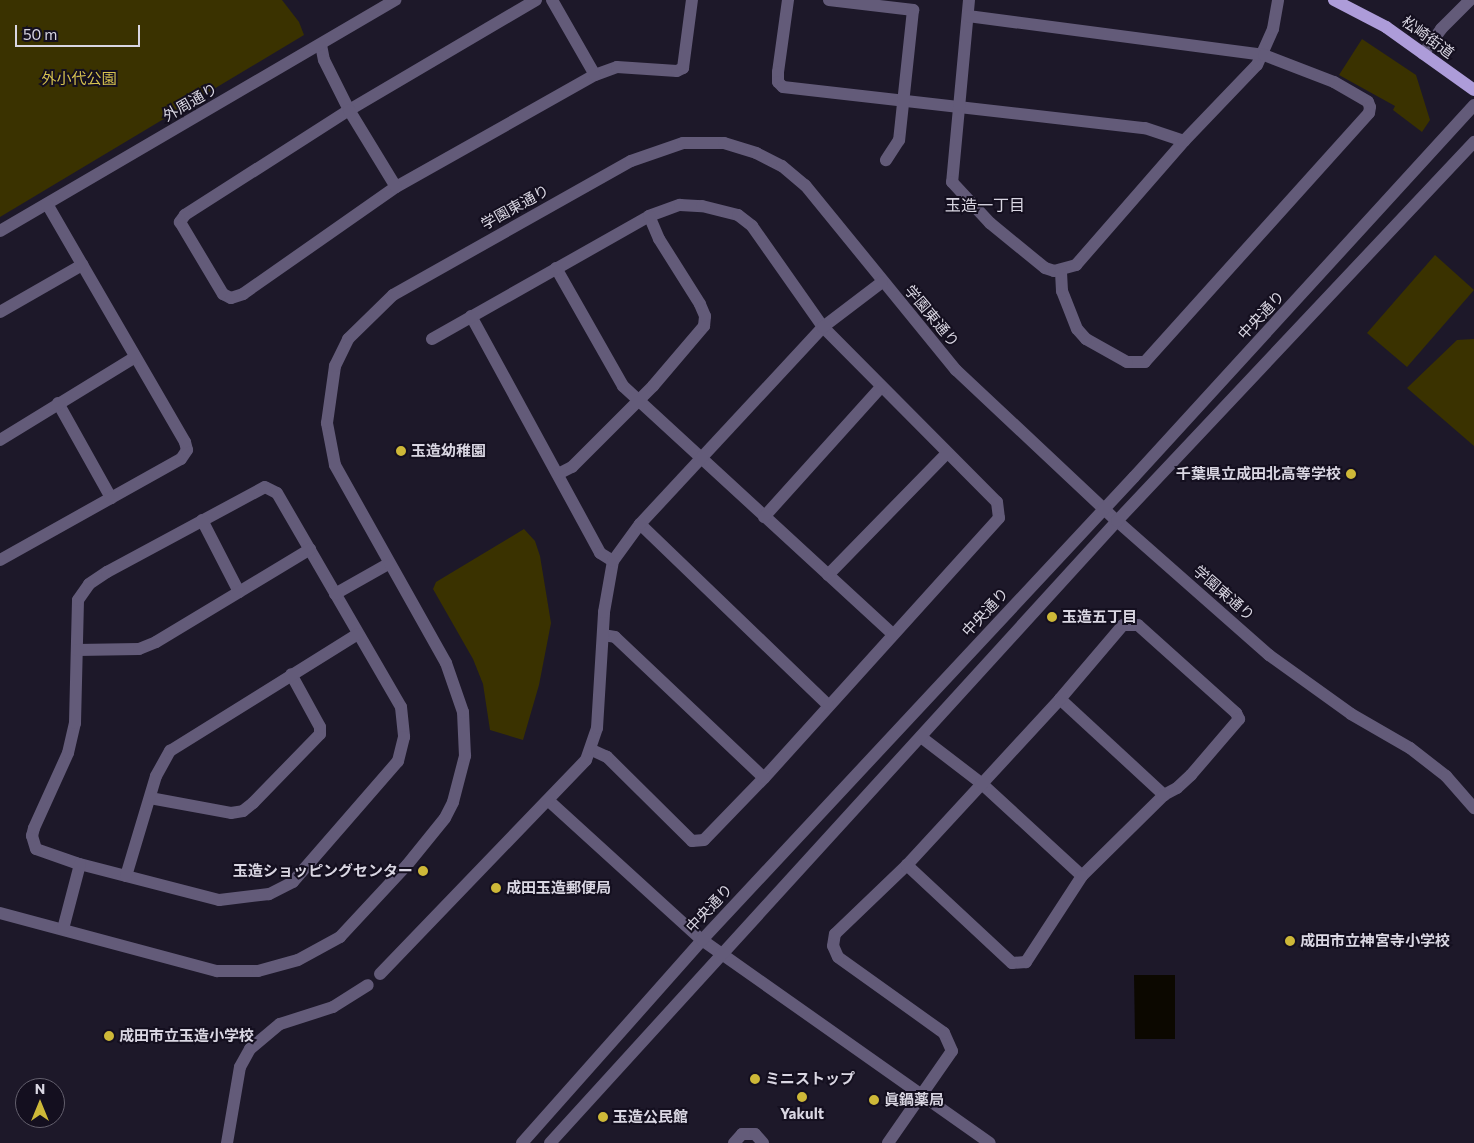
<!DOCTYPE html>
<html>
<head>
<meta charset="utf-8">
<style>
	body { margin:0 }
	#map { position:relative; width:1474px; height:1143px; overflow:hidden; background:#1d1829; font-family:Commissioner,"Noto Sans JP",sans-serif }
	div>[style] { position:absolute }
	.green>* { inset:0; background:#3a3200 }
	.water>* { inset:0; background:#0c0800 }
	.minor>* { height:12px; margin:-6px; padding:0 6px; transform-origin:6px; border-radius:6px; background:#635b79 }
	.major>* { height:12px; margin:-6px; padding:0 6px; transform-origin:6px; border-radius:6px; background:#ad9cd9 }
	.dots>* { width:14px; height:14px; translate:-50% -50%; box-sizing:border-box; border:2px solid #140f1f; border-radius:50% }
	span { translate:-50% -50%; white-space:nowrap; text-align:center; line-height:1.15; -webkit-text-stroke:4px #140f1f; paint-order:stroke }
	.street-label { font-size:15px; color:#d9d6e2 }
	.park-label { font-size:15px; color:#d6c24f }
	.poi-label { font-size:15px; color:#d9d6e2; font-weight:700 }
	.left { translate:0 -50%; text-align:left }
	.right { translate:-100% -50%; text-align:right }
	.neighbourhood-label { font-size:16px; color:#d9d6e2 }
	.north { position:absolute; left:15px; top:1078px; width:50px; height:50px; box-sizing:border-box; background:#140f1f; border:1px solid #635f6d; border-radius:50%; rotate:0deg; font-size:14px; font-weight:700; line-height:20px; text-align:center; color:#d9d6e2 }
	.north::after { content:''; display:block; margin:auto; width:18px; height:22px; background:#ceb838; clip-path:polygon(50% 0,100% 100%,50% 72%,0 100%) }
	.scale { position:absolute; left:15px; top:25px; width:125px; height:22px; box-sizing:border-box; border:2px solid #d9d6e2; border-top:0; padding-left:6px; font-size:15px; line-height:18px; white-space:nowrap; color:#d9d6e2; -webkit-text-stroke:4px #140f1f; paint-order:stroke }
</style>
</head>
<body>
<div id="map">
	<div class="green">
		<i style="clip-path:polygon(0 0,282px 0,299px 22px,304px 35px,0 217px)"></i>
		<i style="clip-path:polygon(1362px 39px,1416px 75px,1430px 120px,1422px 132px,1393px 110px,1395px 106px,1339px 75px)"></i>
		<i style="clip-path:polygon(1435px 255px,1474px 290px,1407px 367px,1367px 333px)"></i>
		<i style="clip-path:polygon(1474px 339px,1474px 446px,1407px 388px,1457px 340px)"></i>
		<i style="clip-path:polygon(524px 529px,535px 541px,540px 556px,551px 623px,539px 685px,523px 740px,490px 730px,483px 684px,473px 659px,433px 589px,436px 582px)"></i>
	</div>
	<div class="water">
		<i style="clip-path:polygon(1134px 975px,1175px 975px,1175px 1039px,1135px 1039px)"></i>
	</div>
	<div class="minor">
		<i style="left:536px;top:0;width:217px;rotate:149.5deg"></i>
		<i style="left:349px;top:110px;width:195px;rotate:147.4deg"></i>
		<i style="left:185px;top:215px;width:9px;rotate:126deg"></i>
		<i style="left:180px;top:222px;width:84px;rotate:59.2deg"></i>
		<i style="left:223px;top:294px;width:9px;rotate:27deg"></i>
		<i style="left:231px;top:298px;width:13px;rotate:-18deg"></i>
		<i style="left:243px;top:294px;width:187px;rotate:-35deg"></i>
		<i style="left:396px;top:187px;width:228px;rotate:-29.4deg"></i>
		<i style="left:595px;top:75px;width:23px;rotate:-20deg"></i>
		<i style="left:617px;top:67px;width:60px;rotate:3.8deg"></i>
		<i style="left:677px;top:71px;width:7px;rotate:-27deg"></i>
		<i style="left:683px;top:68px;width:69px;rotate:-82.5deg"></i>
		<i style="left:552px;top:0;width:86px;rotate:60.2deg"></i>
		<i style="left:788px;top:0;width:73px;rotate:97.9deg"></i>
		<i style="left:778px;top:72px;width:10px;rotate:90deg"></i>
		<i style="left:778px;top:82px;width:7px;rotate:45deg"></i>
		<i style="left:783px;top:87px;width:364px;rotate:6.5deg"></i>
		<i style="left:1145px;top:128px;width:41px;rotate:18.4deg"></i>
		<i style="left:829px;top:0;width:85px;rotate:6.8deg"></i>
		<i style="left:913px;top:10px;width:131px;rotate:96.1deg"></i>
		<i style="left:899px;top:140px;width:24px;rotate:123deg"></i>
		<i style="left:969px;top:0;width:183px;rotate:95.3deg"></i>
		<i style="left:952px;top:182px;width:56px;rotate:47.2deg"></i>
		<i style="left:990px;top:223px;width:71px;rotate:39.3deg"></i>
		<i style="left:1045px;top:268px;width:9px;rotate:18deg"></i>
		<i style="left:1054px;top:271px;width:23px;rotate:-15deg"></i>
		<i style="left:1076px;top:265px;width:164px;rotate:-48.9deg"></i>
		<i style="left:1184px;top:141px;width:105px;rotate:-46.2deg"></i>
		<i style="left:1257px;top:65px;width:39px;rotate:-66deg"></i>
		<i style="left:1273px;top:29px;width:29px;rotate:-80deg"></i>
		<i style="left:968px;top:16px;width:299px;rotate:7.5deg"></i>
		<i style="left:1264px;top:55px;width:75px;rotate:21.1deg"></i>
		<i style="left:1334px;top:82px;width:39px;rotate:30deg"></i>
		<i style="left:1368px;top:102px;width:5px;rotate:68deg"></i>
		<i style="left:1370px;top:107px;width:6px;rotate:99deg"></i>
		<i style="left:1369px;top:113px;width:335px;rotate:132deg"></i>
		<i style="left:1145px;top:362px;width:18px;rotate:180deg"></i>
		<i style="left:1127px;top:362px;width:47px;rotate:-150.7deg"></i>
		<i style="left:1086px;top:339px;width:13px;rotate:-132deg"></i>
		<i style="left:1077px;top:329px;width:41px;rotate:-111.5deg"></i>
		<i style="left:1062px;top:291px;width:20px;rotate:-93deg"></i>
		<i style="left:321px;top:45px;width:15px;rotate:79deg"></i>
		<i style="left:324px;top:60px;width:56px;rotate:63.4deg"></i>
		<i style="left:349px;top:110px;width:90px;rotate:58.6deg"></i>
		<i style="left:1423px;top:54px;width:31px;rotate:-54deg"></i>
		<i style="left:1441px;top:29px;width:41px;rotate:-45deg"></i>
		<i style="left:0;top:231px;width:458px;rotate:-30.3deg"></i>
		<i style="left:556px;top:268px;width:136px;rotate:60.4deg"></i>
		<i style="left:623px;top:386px;width:365px;rotate:42.6deg"></i>
		<i style="left:0;top:312px;width:95px;rotate:-29.8deg"></i>
		<i style="left:471px;top:316px;width:270px;rotate:61.4deg"></i>
		<i style="left:600px;top:553px;width:15px;rotate:32deg"></i>
		<i style="left:432px;top:339px;width:249px;rotate:-29.5deg"></i>
		<i style="left:649px;top:216px;width:33px;rotate:-20deg"></i>
		<i style="left:680px;top:205px;width:22px;rotate:3deg"></i>
		<i style="left:702px;top:206px;width:37px;rotate:14deg"></i>
		<i style="left:738px;top:215px;width:18px;rotate:38deg"></i>
		<i style="left:752px;top:226px;width:123px;rotate:54.9deg"></i>
		<i style="left:823px;top:327px;width:247px;rotate:45.2deg"></i>
		<i style="left:997px;top:502px;width:16px;rotate:83deg"></i>
		<i style="left:999px;top:518px;width:350px;rotate:132.1deg"></i>
		<i style="left:764px;top:778px;width:86px;rotate:134.1deg"></i>
		<i style="left:704px;top:840px;width:12px;rotate:175deg"></i>
		<i style="left:692px;top:841px;width:120px;rotate:-135.3deg"></i>
		<i style="left:607px;top:757px;width:17px;rotate:-155deg"></i>
		<i style="left:58px;top:403px;width:109px;rotate:60.8deg"></i>
		<i style="left:0;top:440px;width:157px;rotate:-31.5deg"></i>
		<i style="left:558px;top:474px;width:16px;rotate:-27deg"></i>
		<i style="left:572px;top:467px;width:115px;rotate:-45deg"></i>
		<i style="left:653px;top:386px;width:79px;rotate:-49.6deg"></i>
		<i style="left:704px;top:326px;width:10px;rotate:-84deg"></i>
		<i style="left:705px;top:316px;width:13px;rotate:-113deg"></i>
		<i style="left:700px;top:304px;width:77px;rotate:-122.2deg"></i>
		<i style="left:659px;top:239px;width:25px;rotate:-113deg"></i>
		<i style="left:265px;top:487px;width:13px;rotate:27deg"></i>
		<i style="left:277px;top:493px;width:247px;rotate:59.9deg"></i>
		<i style="left:401px;top:707px;width:30px;rotate:84deg"></i>
		<i style="left:404px;top:737px;width:25px;rotate:104deg"></i>
		<i style="left:398px;top:761px;width:160px;rotate:131deg"></i>
		<i style="left:293px;top:882px;width:27px;rotate:153deg"></i>
		<i style="left:269px;top:894px;width:50px;rotate:173.2deg"></i>
		<i style="left:219px;top:900px;width:148px;rotate:-165.5deg"></i>
		<i style="left:76px;top:863px;width:42px;rotate:-160.7deg"></i>
		<i style="left:36px;top:849px;width:14px;rotate:-107deg"></i>
		<i style="left:32px;top:836px;width:8px;rotate:-76deg"></i>
		<i style="left:34px;top:828px;width:82px;rotate:-65.6deg"></i>
		<i style="left:68px;top:753px;width:31px;rotate:-77deg"></i>
		<i style="left:75px;top:723px;width:123px;rotate:-88.6deg"></i>
		<i style="left:78px;top:600px;width:19px;rotate:-55deg"></i>
		<i style="left:89px;top:584px;width:22px;rotate:-34deg"></i>
		<i style="left:107px;top:572px;width:179px;rotate:-28.3deg"></i>
		<i style="left:764px;top:517px;width:175px;rotate:-48deg"></i>
		<i style="left:202px;top:520px;width:81px;rotate:62.8deg"></i>
		<i style="left:640px;top:524px;width:261px;rotate:43.9deg"></i>
		<i style="left:0;top:560px;width:207px;rotate:-29.2deg"></i>
		<i style="left:181px;top:459px;width:11px;rotate:-56deg"></i>
		<i style="left:187px;top:450px;width:8px;rotate:-104deg"></i>
		<i style="left:185px;top:442px;width:275px;rotate:-120.1deg"></i>
		<i style="left:828px;top:575px;width:170px;rotate:-45.7deg"></i>
		<i style="left:335px;top:594px;width:61px;rotate:-29.5deg"></i>
		<i style="left:603px;top:635px;width:12px;rotate:9deg"></i>
		<i style="left:615px;top:637px;width:205px;rotate:43.4deg"></i>
		<i style="left:77px;top:650px;width:62px;rotate:-0.9deg"></i>
		<i style="left:139px;top:649px;width:18px;rotate:-22deg"></i>
		<i style="left:156px;top:642px;width:180px;rotate:-31.1deg"></i>
		<i style="left:1060px;top:699px;width:142px;rotate:42.7deg"></i>
		<i style="left:921px;top:737px;width:76px;rotate:37.5deg"></i>
		<i style="left:981px;top:783px;width:137px;rotate:42.6deg"></i>
		<i style="left:150px;top:798px;width:82px;rotate:10.5deg"></i>
		<i style="left:231px;top:813px;width:12px;rotate:-9deg"></i>
		<i style="left:243px;top:811px;width:13px;rotate:-39deg"></i>
		<i style="left:253px;top:803px;width:96px;rotate:-45.8deg"></i>
		<i style="left:320px;top:734px;width:7px;rotate:-90deg"></i>
		<i style="left:320px;top:727px;width:60px;rotate:-118.7deg"></i>
		<i style="left:549px;top:801px;width:207px;rotate:42.3deg"></i>
		<i style="left:702px;top:940px;width:352px;rotate:35.2deg"></i>
		<i style="left:126px;top:876px;width:104px;rotate:-73.3deg"></i>
		<i style="left:156px;top:776px;width:29px;rotate:-61deg"></i>
		<i style="left:170px;top:751px;width:221px;rotate:-31.9deg"></i>
		<i style="left:0;top:913px;width:225px;rotate:15deg"></i>
		<i style="left:217px;top:971px;width:41px"></i>
		<i style="left:258px;top:971px;width:41px;rotate:-15.4deg"></i>
		<i style="left:298px;top:960px;width:48px;rotate:-28.7deg"></i>
		<i style="left:340px;top:937px;width:98px;rotate:-47.1deg"></i>
		<i style="left:407px;top:865px;width:60px;rotate:-51deg"></i>
		<i style="left:445px;top:818px;width:18px;rotate:-63deg"></i>
		<i style="left:453px;top:802px;width:48px;rotate:-75.4deg"></i>
		<i style="left:465px;top:756px;width:44px;rotate:-92.6deg"></i>
		<i style="left:463px;top:712px;width:52px;rotate:-109.1deg"></i>
		<i style="left:446px;top:663px;width:227px;rotate:-119.3deg"></i>
		<i style="left:335px;top:465px;width:43px;rotate:-100.8deg"></i>
		<i style="left:327px;top:423px;width:58px;rotate:-82deg"></i>
		<i style="left:335px;top:366px;width:30px;rotate:-64deg"></i>
		<i style="left:348px;top:339px;width:63px;rotate:-44.4deg"></i>
		<i style="left:393px;top:295px;width:273px;rotate:-29.4deg"></i>
		<i style="left:631px;top:161px;width:55px;rotate:-19.1deg"></i>
		<i style="left:683px;top:143px;width:41px"></i>
		<i style="left:724px;top:143px;width:34px;rotate:17deg"></i>
		<i style="left:756px;top:153px;width:29px;rotate:27deg"></i>
		<i style="left:782px;top:166px;width:30px;rotate:40deg"></i>
		<i style="left:805px;top:185px;width:239px;rotate:50.8deg"></i>
		<i style="left:956px;top:370px;width:221px;rotate:43.2deg"></i>
		<i style="left:1117px;top:521px;width:203px;rotate:41.4deg"></i>
		<i style="left:1269px;top:655px;width:101px;rotate:35.7deg"></i>
		<i style="left:1351px;top:714px;width:68px;rotate:30deg"></i>
		<i style="left:1410px;top:748px;width:46px;rotate:37.9deg"></i>
		<i style="left:1446px;top:776px;width:43px;rotate:48.8deg"></i>
		<i style="left:63px;top:929px;width:67px;rotate:-75.3deg"></i>
		<i style="left:380px;top:974px;width:297px;rotate:-46.1deg"></i>
		<i style="left:586px;top:760px;width:34px;rotate:-71deg"></i>
		<i style="left:597px;top:728px;width:116px;rotate:-86.5deg"></i>
		<i style="left:604px;top:612px;width:52px;rotate:-80deg"></i>
		<i style="left:613px;top:561px;width:46px;rotate:-53.9deg"></i>
		<i style="left:640px;top:524px;width:269px;rotate:-47.1deg"></i>
		<i style="left:823px;top:327px;width:74px;rotate:-37.3deg"></i>
		<i style="left:227px;top:1143px;width:77px;rotate:-80.3deg"></i>
		<i style="left:240px;top:1067px;width:21px;rotate:-61deg"></i>
		<i style="left:250px;top:1049px;width:39px;rotate:-40deg"></i>
		<i style="left:280px;top:1024px;width:56px;rotate:-17.8deg"></i>
		<i style="left:333px;top:1007px;width:41px;rotate:-32.2deg"></i>
		<i style="left:522px;top:1143px;width:271px;rotate:-48.4deg"></i>
		<i style="left:702px;top:940px;width:633px;rotate:-46.98deg"></i>
		<i style="left:1134px;top:477px;width:504px;rotate:-47.57deg"></i>
		<i style="left:550px;top:1143px;width:842px;rotate:-47.65deg"></i>
		<i style="left:1117px;top:521px;width:521px;rotate:-46.71deg"></i>
		<i style="left:734px;top:1143px;width:12px;rotate:-48deg"></i>
		<i style="left:742px;top:1134px;width:13px"></i>
		<i style="left:755px;top:1134px;width:12px;rotate:48deg"></i>
		<i style="left:888px;top:1143px;width:112px;rotate:-55.2deg"></i>
		<i style="left:952px;top:1051px;width:20px;rotate:-114deg"></i>
		<i style="left:944px;top:1033px;width:130px;rotate:-144.4deg"></i>
		<i style="left:838px;top:957px;width:12px;rotate:-114deg"></i>
		<i style="left:833px;top:946px;width:12px;rotate:-81deg"></i>
		<i style="left:835px;top:934px;width:100px;rotate:-43.8deg"></i>
		<i style="left:907px;top:865px;width:226px;rotate:-47.3deg"></i>
		<i style="left:1060px;top:699px;width:97px;rotate:-49.6deg"></i>
		<i style="left:1123px;top:625px;width:15px"></i>
		<i style="left:1138px;top:625px;width:132px;rotate:41.9deg"></i>
		<i style="left:1236px;top:713px;width:7px;rotate:63deg"></i>
		<i style="left:1239px;top:719px;width:74px;rotate:130.6deg"></i>
		<i style="left:1191px;top:775px;width:19px;rotate:137deg"></i>
		<i style="left:1177px;top:788px;width:15px;rotate:152deg"></i>
		<i style="left:1164px;top:795px;width:115px;rotate:135.4deg"></i>
		<i style="left:1082px;top:876px;width:103px;rotate:123.1deg"></i>
		<i style="left:1026px;top:962px;width:14px;rotate:176deg"></i>
		<i style="left:1012px;top:963px;width:144px;rotate:-137deg"></i>
	</div>
	<div class="major">
		<i style="left:1334px;top:0;width:59px;rotate:27.4deg"></i>
		<i style="left:1386px;top:27px;width:108px;rotate:35.6deg"></i>
	</div>
	<div class="dots">
		<i style="left:401px;top:451px;background:#ceb838"></i>
		<i style="left:1351px;top:474px;background:#ceb838"></i>
		<i style="left:1052px;top:617px;background:#ceb838"></i>
		<i style="left:423px;top:871px;background:#ceb838"></i>
		<i style="left:496px;top:888px;background:#ceb838"></i>
		<i style="left:1290px;top:941px;background:#ceb838"></i>
		<i style="left:109px;top:1036px;background:#ceb838"></i>
		<i style="left:755px;top:1079px;background:#ceb838"></i>
		<i style="left:802px;top:1097px;background:#ceb838"></i>
		<i style="left:874px;top:1100px;background:#ceb838"></i>
		<i style="left:603px;top:1117px;background:#ceb838"></i>
	</div>
	<div class="street-label">
		<span style="left:1428px;top:37px;rotate:36deg">松崎街道</span>
		<span style="left:190px;top:102px;rotate:-30deg">外周通り</span>
		<span style="left:515px;top:207px;rotate:-29deg">学園東通り</span>
		<span style="left:1261px;top:315px;rotate:-47deg">中央通り</span>
		<span style="left:932px;top:316px;rotate:50deg">学園東通り</span>
		<span style="left:1224px;top:593px;rotate:41deg">学園東通り</span>
		<span style="left:985px;top:612px;rotate:-47deg">中央通り</span>
		<span style="left:709px;top:908px;rotate:-47deg">中央通り</span>
	</div>
	<div class="park-label">
		<span style="left:79px;top:79px">外小代公園</span>
	</div>
	<div class="poi-label">
		<span class="left" style="left:411px;top:451px">玉造幼稚園</span>
		<span class="right" style="left:1341px;top:474px">千葉県立成田北高等学校</span>
		<span class="left" style="left:1062px;top:617px">玉造五丁目</span>
		<span class="right" style="left:413px;top:871px">玉造ショッピングセンター</span>
		<span class="left" style="left:506px;top:888px">成田玉造郵便局</span>
		<span class="left" style="left:1300px;top:941px">成田市立神宮寺小学校</span>
		<span class="left" style="left:119px;top:1036px">成田市立玉造小学校</span>
		<span class="left" style="left:765px;top:1079px">ミニストップ</span>
		<span class="left" style="left:884px;top:1100px">眞鍋薬局</span>
		<span style="left:802px;top:1114px">Yakult</span>
		<span class="left" style="left:613px;top:1117px">玉造公民館</span>
	</div>
	<div class="neighbourhood-label">
		<span style="left:985px;top:205px">玉造一丁目</span>
	</div>
	<div class="north">N</div>
	<div class="scale">50 m</div>
</div>
</body>
</html>
